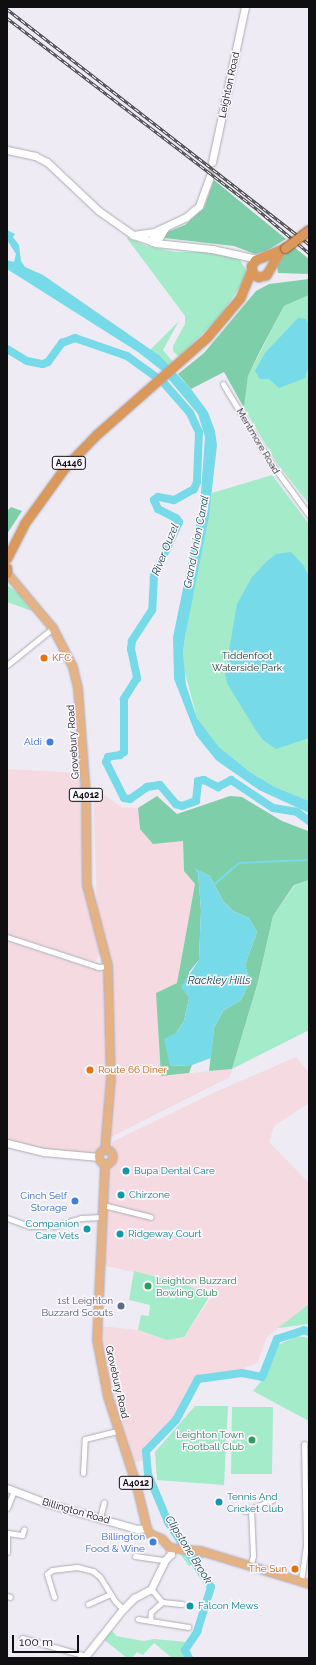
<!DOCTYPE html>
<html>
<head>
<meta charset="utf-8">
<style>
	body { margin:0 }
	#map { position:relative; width:316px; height:1665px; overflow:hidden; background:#eeebf5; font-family:Raleway,sans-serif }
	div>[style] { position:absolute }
	.industrial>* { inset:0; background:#f5dbe1 }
	.green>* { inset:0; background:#a3ebc9 }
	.forest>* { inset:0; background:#7fceaa }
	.water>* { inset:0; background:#77dae8 }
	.stream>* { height:1.5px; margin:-0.75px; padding:0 0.75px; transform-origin:0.75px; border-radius:0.75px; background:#77dae8 }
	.river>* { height:8px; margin:-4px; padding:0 4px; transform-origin:4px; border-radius:4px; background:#77dae8 }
	.tertiary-tunnel>* { height:7px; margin-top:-3.5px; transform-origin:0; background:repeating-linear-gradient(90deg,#cdcad3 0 7px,transparent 0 10.5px) }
	.roads { filter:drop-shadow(0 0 1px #adaab4) drop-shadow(0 0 1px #adaab4) }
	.minor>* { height:5px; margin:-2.5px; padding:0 2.5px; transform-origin:2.5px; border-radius:2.5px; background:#fff }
	.tertiary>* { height:7px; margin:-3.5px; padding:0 3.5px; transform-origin:3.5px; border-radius:3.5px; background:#fff }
	.secondary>* { height:7px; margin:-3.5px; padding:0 3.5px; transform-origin:3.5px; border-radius:3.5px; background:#fff }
	.primary>* { height:8px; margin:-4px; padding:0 4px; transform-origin:4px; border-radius:4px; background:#e4b284 }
	.primary>.ring { margin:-4px; padding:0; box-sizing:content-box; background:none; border:8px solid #e4b284; border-radius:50% }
	.trunk>* { height:9px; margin:-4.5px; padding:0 4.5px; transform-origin:4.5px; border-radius:4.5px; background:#db985b }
	.rail>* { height:3px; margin-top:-1.5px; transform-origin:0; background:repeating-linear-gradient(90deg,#fbf9ff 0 4.5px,#434246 0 9px); box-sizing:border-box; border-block:1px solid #434246 }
	.bridges { filter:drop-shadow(0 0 1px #8e5726) drop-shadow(0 0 1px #8e5726) }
	.trunk-bridge>* { height:9px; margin:-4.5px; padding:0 4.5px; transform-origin:4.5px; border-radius:4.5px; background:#db985b }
	.dots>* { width:11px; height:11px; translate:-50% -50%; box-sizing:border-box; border:2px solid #fbf9ff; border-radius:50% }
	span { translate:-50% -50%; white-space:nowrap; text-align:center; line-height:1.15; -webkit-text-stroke:3px #fbf9ff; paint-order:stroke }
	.shield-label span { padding:1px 3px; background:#fbf9ff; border:1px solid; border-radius:3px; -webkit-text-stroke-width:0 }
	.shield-label { font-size:9px; color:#0f0e11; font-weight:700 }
	.street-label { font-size:10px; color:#0f0e11 }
	.park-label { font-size:10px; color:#163a2b }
	.food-label { font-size:10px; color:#c56008 }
	.left { translate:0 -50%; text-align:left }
	.right { translate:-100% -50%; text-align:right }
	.shop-label { font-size:10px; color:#366cbe }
	.culture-label { font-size:10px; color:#0d838f }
	.leisure-label { font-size:10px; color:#27864d }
	.service-label { font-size:10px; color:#4e5e75 }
	.water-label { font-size:11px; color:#16444a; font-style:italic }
	.frame { position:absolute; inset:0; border:8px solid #0f0e11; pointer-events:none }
	.scale { position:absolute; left:12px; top:1635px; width:67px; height:18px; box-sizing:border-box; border:2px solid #0f0e11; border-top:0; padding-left:5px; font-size:12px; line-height:14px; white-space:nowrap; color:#0f0e11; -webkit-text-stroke:3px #fbf9ff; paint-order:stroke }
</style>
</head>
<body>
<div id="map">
	<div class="industrial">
		<i style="clip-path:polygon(7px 769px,79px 773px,86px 897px,101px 952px,95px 962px,7px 934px)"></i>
		<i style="clip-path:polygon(93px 786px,121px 807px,138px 808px,140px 829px,183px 841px,184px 871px,195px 884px,177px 983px,156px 993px,161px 1076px,232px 1069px,230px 1077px,109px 1138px,116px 1074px,113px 974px,97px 911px)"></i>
		<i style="clip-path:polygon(7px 941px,105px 973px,107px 1056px,104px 1121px,99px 1147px,93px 1154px,78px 1156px,7px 1141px)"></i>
		<i style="clip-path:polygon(296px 1057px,309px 1073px,309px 1103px,274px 1126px,269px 1142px,309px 1183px,309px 1304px,267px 1337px,257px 1363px,241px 1369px,207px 1375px,191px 1385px,180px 1413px,150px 1443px,143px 1460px,133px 1463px,110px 1399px,103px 1364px,100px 1326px,138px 1330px,167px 1340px,184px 1337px,212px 1296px,165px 1278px,105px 1266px,105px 1203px,112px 1142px,213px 1093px)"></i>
	</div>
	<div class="green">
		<i style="clip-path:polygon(126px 237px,147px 246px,175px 252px,214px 252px,240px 260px,246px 270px,243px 282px,221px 315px,179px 357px,173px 351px,173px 346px,185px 324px,185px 316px)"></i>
		<i style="clip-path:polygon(309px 295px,309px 504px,277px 463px,244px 408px,248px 376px,284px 306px)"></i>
		<i style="clip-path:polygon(179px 321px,163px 350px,173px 362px,170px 366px,150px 350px)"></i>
		<i style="clip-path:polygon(272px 475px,309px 524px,309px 801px,275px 787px,250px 772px,219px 747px,197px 718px,184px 669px,183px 653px,188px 617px,212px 493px)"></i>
		<i style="clip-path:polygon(7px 585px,18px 593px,32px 611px,7px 602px)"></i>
		<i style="clip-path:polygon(309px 880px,309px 1030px,232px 1069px,258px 983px,273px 916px,295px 885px)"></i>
		<i style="clip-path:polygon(134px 1271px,184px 1284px,207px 1294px,208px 1299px,184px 1337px,167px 1340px,138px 1330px,141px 1315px,149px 1316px,150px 1305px,129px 1300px)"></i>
		<i style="clip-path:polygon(309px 1304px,309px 1324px,278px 1328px)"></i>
		<i style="clip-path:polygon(297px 1336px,309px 1338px,309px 1421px,253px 1391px,263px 1379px,278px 1345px)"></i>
		<i style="clip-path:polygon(195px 1406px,228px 1406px,224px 1485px,157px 1480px,155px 1452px)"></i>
		<i style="clip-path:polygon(232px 1407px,273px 1407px,272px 1474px,231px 1474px)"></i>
		<i style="clip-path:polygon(193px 1553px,205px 1557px,189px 1566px,180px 1554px)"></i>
		<i style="clip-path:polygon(111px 1629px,116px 1636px,144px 1641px,154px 1639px,186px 1642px,183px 1658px,172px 1658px,154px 1643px,143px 1655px,137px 1652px,132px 1658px,127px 1658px,103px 1639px)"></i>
	</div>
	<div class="forest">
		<i style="clip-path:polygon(214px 180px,286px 239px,266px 251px,255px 254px,234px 246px,164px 238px,167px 232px,185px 225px,204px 208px)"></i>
		<i style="clip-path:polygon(294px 247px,309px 259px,309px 274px,278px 273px,277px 265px,283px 256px)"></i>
		<i style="clip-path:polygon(309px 279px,309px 295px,284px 306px,259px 353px,248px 376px,244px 408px,224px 372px,191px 389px,178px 374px,204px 353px,256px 291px,269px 284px)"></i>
		<i style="clip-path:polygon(11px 507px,22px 511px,7px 534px,7px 511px)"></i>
		<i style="clip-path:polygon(157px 796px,177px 814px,230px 796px,242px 797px,282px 821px,308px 831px,309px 880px,294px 885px,273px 916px,258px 982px,232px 1069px,209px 1071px,214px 1028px,223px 1011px,241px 1000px,250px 981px,245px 965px,257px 932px,249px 918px,233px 911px,223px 901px,210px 876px,195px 869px,198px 873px,201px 910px,199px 960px,189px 972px,189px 998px,184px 1021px,176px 1033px,171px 1066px,192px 1065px,189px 1073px,161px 1076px,156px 993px,177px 983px,195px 884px,184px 871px,183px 841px,153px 844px,140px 829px,138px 808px)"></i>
	</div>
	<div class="water">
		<i style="clip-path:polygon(7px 230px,15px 234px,13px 237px,19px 245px,21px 261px,25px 267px,43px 275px,160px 356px,191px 389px,208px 412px,215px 431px,217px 445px,209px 516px,185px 637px,183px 653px,186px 685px,197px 718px,219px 747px,250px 772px,275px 787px,309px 801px,309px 813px,259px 790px,216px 760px,196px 735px,174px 679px,173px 637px,200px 506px,205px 437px,198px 414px,161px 370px,138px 352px,7px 269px,7px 260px,14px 262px,16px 254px,7px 240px)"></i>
		<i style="clip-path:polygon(298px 318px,306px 319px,309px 325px,309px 365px,305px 378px,279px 388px,269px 379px,260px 379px,255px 371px,265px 353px)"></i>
		<i style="clip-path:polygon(291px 552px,304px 566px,309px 577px,309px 738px,276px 749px,263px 740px,255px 729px,227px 683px,225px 674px,237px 604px,252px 577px,268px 560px,276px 554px)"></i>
		<i style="clip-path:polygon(194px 868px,210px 876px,223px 901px,233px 911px,249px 918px,257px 932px,245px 965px,250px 981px,241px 1000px,223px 1011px,214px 1028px,211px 1058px,192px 1065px,170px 1066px,164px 1039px,176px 1033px,184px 1021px,189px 998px,181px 987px,199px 960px,201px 910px,198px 873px)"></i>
	</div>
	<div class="stream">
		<i style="left:215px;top:884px;width:32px;rotate:-41deg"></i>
		<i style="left:239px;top:863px;width:70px;rotate:-2.5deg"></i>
	</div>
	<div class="river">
		<i style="left:7px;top:349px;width:23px;rotate:31deg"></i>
		<i style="left:27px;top:361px;width:16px;rotate:11deg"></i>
		<i style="left:43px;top:364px;width:5px;rotate:-22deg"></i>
		<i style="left:48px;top:362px;width:24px;rotate:-54deg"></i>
		<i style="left:62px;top:343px;width:14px;rotate:-21deg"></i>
		<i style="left:75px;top:338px;width:55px;rotate:19.1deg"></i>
		<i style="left:127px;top:356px;width:44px;rotate:35.8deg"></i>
		<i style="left:163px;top:382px;width:41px;rotate:48.9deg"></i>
		<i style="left:190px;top:413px;width:21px;rotate:65deg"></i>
		<i style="left:199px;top:432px;width:50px;rotate:92.3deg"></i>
		<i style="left:197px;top:482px;width:8px;rotate:113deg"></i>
		<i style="left:194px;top:489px;width:23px;rotate:151deg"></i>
		<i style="left:174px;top:500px;width:16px;rotate:-169deg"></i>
		<i style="left:158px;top:497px;width:5px;rotate:143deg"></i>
		<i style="left:154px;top:500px;width:10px;rotate:66deg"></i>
		<i style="left:158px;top:509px;width:20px;rotate:27deg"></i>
		<i style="left:176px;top:518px;width:5px;rotate:53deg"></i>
		<i style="left:179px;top:522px;width:60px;rotate:114.8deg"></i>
		<i style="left:154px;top:576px;width:34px;rotate:93deg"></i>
		<i style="left:152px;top:610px;width:37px;rotate:123deg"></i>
		<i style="left:132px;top:641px;width:8px;rotate:97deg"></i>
		<i style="left:131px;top:649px;width:30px;rotate:78deg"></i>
		<i style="left:137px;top:678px;width:25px;rotate:122deg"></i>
		<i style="left:124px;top:699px;width:53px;rotate:90deg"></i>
		<i style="left:124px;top:752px;width:5px;rotate:143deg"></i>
		<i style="left:120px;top:755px;width:12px;rotate:171deg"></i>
		<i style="left:108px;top:757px;width:5px;rotate:112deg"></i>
		<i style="left:106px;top:762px;width:40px;rotate:63.4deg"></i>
		<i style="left:124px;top:798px;width:6px;rotate:9deg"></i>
		<i style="left:130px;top:799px;width:21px;rotate:-35deg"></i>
		<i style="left:147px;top:787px;width:13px;rotate:-9deg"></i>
		<i style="left:160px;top:785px;width:25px;rotate:50deg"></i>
		<i style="left:176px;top:804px;width:6px;rotate:18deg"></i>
		<i style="left:182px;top:806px;width:15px;rotate:-20deg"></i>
		<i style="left:196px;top:801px;width:20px;rotate:-84deg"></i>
		<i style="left:198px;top:781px;width:6px;rotate:-9deg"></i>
		<i style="left:204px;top:780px;width:16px;rotate:27deg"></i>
		<i style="left:218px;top:787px;width:15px;rotate:-28deg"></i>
		<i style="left:231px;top:780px;width:50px;rotate:33.7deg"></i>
		<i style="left:273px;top:808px;width:24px;rotate:9deg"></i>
		<i style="left:297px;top:812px;width:15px;rotate:37deg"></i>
		<i style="left:189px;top:1658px;width:9px;rotate:-117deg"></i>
		<i style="left:185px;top:1650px;width:22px;rotate:-56deg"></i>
		<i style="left:197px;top:1632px;width:47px;rotate:-72.7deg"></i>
		<i style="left:211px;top:1587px;width:78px;rotate:-123.5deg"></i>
		<i style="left:168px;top:1522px;width:52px;rotate:-112.6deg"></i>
		<i style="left:148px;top:1474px;width:23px;rotate:-95deg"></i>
		<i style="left:146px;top:1451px;width:43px;rotate:-45.9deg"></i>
		<i style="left:176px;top:1420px;width:47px;rotate:-61.8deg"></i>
		<i style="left:198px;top:1379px;width:44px;rotate:-7.8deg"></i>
		<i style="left:242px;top:1373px;width:20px;rotate:11deg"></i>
		<i style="left:262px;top:1377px;width:41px;rotate:-68.5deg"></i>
		<i style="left:277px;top:1339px;width:28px;rotate:-18deg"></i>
		<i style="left:304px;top:1330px;width:5px;rotate:22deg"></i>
	</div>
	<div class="tertiary-tunnel">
		<i style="left:210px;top:176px;width:14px;rotate:-82deg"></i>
	</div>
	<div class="roads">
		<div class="minor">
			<i style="left:223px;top:384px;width:89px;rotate:58.8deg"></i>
			<i style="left:269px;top:460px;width:68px;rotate:54deg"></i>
			<i style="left:7px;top:665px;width:59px;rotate:-38.8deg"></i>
			<i style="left:7px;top:937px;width:96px;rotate:18.2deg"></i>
			<i style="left:98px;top:967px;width:10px;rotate:-6deg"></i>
			<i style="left:103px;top:1205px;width:49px;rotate:14deg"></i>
			<i style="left:7px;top:1218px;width:23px;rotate:20deg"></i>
			<i style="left:29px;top:1226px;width:26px"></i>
			<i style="left:55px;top:1226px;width:27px;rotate:-17deg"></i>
			<i style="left:81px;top:1218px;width:21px;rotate:-3deg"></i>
			<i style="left:83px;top:1473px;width:34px;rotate:-87deg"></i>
			<i style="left:85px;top:1439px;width:33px;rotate:-14deg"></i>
			<i style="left:7px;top:1508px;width:18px;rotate:-68deg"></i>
			<i style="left:245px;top:1511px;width:6px;rotate:-18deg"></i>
			<i style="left:100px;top:1518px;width:16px;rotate:-76deg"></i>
			<i style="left:7px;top:1533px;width:15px;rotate:8deg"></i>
			<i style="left:22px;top:1535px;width:6px;rotate:-72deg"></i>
			<i style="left:7px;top:1533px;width:19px;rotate:90deg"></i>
			<i style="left:135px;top:1556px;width:30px;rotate:8deg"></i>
			<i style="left:250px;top:1566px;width:10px;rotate:-73deg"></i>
			<i style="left:253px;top:1556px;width:47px;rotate:-92.4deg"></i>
			<i style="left:251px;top:1509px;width:23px;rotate:-23deg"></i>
			<i style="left:301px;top:1581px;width:36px;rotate:-82deg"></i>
			<i style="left:306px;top:1545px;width:101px;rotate:-91.1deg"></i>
			<i style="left:7px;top:1596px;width:3px;rotate:18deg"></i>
			<i style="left:54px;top:1597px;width:24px;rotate:-107deg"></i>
			<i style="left:47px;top:1574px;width:6px;rotate:-39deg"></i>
			<i style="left:52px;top:1570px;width:25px;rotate:-7deg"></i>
			<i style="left:77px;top:1567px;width:16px;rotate:14deg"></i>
			<i style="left:93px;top:1571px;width:9px;rotate:41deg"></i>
			<i style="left:100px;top:1577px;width:28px;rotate:58deg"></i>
			<i style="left:115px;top:1601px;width:11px;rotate:45deg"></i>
			<i style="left:162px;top:1602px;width:20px;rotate:6deg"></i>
			<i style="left:88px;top:1604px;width:24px;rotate:-24deg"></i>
			<i style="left:138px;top:1619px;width:51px;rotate:9.1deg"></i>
			<i style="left:150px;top:1621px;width:9px;rotate:-84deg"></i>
			<i style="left:151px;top:1612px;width:15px;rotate:-42deg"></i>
			<i style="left:162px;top:1602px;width:17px;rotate:-130deg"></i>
			<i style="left:22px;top:1638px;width:66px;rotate:15.7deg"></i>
		</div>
		<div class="tertiary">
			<i style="left:212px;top:162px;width:158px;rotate:-78deg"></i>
			<i style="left:133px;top:235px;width:21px;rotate:-8deg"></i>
			<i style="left:152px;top:242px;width:10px;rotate:-79deg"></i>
			<i style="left:154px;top:232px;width:35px;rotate:-25deg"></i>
			<i style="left:186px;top:217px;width:17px;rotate:-40deg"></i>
			<i style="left:199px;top:206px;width:32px;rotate:-70deg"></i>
			<i style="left:156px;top:243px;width:17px;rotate:-59deg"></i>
			<i style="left:7px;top:1143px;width:38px;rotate:14deg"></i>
			<i style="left:44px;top:1152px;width:55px;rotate:5.2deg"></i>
			<i style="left:7px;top:1488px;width:42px;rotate:21deg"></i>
			<i style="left:46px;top:1503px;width:95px;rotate:15.9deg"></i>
			<i style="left:137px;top:1529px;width:10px;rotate:-6deg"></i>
			<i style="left:84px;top:1658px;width:63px;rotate:-51.5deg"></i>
			<i style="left:123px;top:1609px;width:16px;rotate:-45deg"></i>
			<i style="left:134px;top:1598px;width:19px;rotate:-28deg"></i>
			<i style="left:151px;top:1589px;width:32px;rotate:-64deg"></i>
			<i style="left:165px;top:1560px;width:8px;rotate:-45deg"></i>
			<i style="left:171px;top:1554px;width:6px;rotate:-99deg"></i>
		</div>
		<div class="secondary">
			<i style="left:7px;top:150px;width:29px;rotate:12deg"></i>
			<i style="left:35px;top:156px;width:13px;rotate:27deg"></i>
			<i style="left:47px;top:162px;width:71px;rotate:43.3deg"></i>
			<i style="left:99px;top:211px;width:42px;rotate:35.2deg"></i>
			<i style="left:133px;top:235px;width:24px;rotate:19deg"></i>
			<i style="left:156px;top:243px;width:56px;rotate:6.1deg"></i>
			<i style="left:212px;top:249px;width:46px;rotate:12.5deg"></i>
		</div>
		<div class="primary">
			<i style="left:7px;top:573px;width:72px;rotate:50.1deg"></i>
			<i style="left:53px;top:628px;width:44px;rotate:62.9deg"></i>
			<i style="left:73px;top:667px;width:22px;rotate:77deg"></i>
			<i style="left:78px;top:688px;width:106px;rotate:85.7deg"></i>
			<i style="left:86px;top:794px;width:91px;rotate:89.4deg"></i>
			<i style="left:87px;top:885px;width:84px;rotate:75.5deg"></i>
			<i style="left:108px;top:966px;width:112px;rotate:88.5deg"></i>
			<i style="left:111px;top:1078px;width:72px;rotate:94.8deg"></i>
			<i class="ring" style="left:99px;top:1150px;width:6px;height:6px"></i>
			<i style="left:105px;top:1165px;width:175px;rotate:92.6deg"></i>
			<i style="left:97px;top:1340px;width:58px;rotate:79.1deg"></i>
			<i style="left:108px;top:1397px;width:90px;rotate:72deg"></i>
			<i style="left:136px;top:1483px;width:46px;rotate:76.3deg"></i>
			<i style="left:147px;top:1528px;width:7px;rotate:63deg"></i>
			<i style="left:150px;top:1534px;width:13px;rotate:23deg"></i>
			<i style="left:162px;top:1539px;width:12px;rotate:48deg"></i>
			<i style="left:170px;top:1548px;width:31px;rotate:6deg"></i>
			<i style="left:201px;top:1551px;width:113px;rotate:17deg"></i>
		</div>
		<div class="trunk">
			<i style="left:280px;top:251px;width:28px;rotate:120deg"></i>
			<i style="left:266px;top:275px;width:8px;rotate:166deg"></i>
			<i style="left:258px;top:277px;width:6px;rotate:-149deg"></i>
			<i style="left:253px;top:274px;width:8px;rotate:-104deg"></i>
			<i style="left:251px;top:266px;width:7px;rotate:-56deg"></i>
			<i style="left:255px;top:260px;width:32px;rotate:-22deg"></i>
			<i style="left:7px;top:558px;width:38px;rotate:-63deg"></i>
			<i style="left:24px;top:524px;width:72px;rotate:-54.1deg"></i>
			<i style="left:66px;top:466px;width:43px;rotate:-45.9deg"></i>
			<i style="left:96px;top:435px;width:148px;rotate:-41.4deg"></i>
			<i style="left:207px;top:337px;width:51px;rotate:-49.8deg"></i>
			<i style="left:240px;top:298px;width:29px;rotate:-68deg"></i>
			<i style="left:7px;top:568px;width:5px;rotate:90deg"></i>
		</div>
	</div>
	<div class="rail">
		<i style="left:7px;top:9px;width:383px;rotate:37.9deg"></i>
		<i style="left:7px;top:18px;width:316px;rotate:37.4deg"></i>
		<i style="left:258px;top:210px;width:67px;rotate:40.1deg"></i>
	</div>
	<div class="bridges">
		<div class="trunk-bridge">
			<i style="left:285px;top:248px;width:30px;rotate:-37deg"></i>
		</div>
	</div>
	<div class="dots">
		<i style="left:44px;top:658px;background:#e8710a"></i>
		<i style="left:50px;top:742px;background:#3f7fe0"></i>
		<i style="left:90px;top:1070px;background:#e8710a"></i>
		<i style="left:126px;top:1171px;background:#0f9aa8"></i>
		<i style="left:121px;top:1195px;background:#0f9aa8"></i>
		<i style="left:75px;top:1201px;background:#3f7fe0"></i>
		<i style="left:87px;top:1229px;background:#0f9aa8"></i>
		<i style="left:120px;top:1234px;background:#0f9aa8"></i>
		<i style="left:148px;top:1286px;background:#2e9e5b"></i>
		<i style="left:121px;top:1306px;background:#5c6f8a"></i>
		<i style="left:252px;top:1440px;background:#2e9e5b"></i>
		<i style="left:219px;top:1502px;background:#0f9aa8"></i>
		<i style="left:153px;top:1542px;background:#3f7fe0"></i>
		<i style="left:295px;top:1569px;background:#e8710a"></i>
		<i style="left:190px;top:1606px;background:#0f9aa8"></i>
	</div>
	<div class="shield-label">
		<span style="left:69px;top:463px">A4146</span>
		<span style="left:86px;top:795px">A4012</span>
		<span style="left:136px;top:1483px">A4012</span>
	</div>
	<div class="street-label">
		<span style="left:229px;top:85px;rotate:-78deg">Leighton Road</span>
		<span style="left:258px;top:441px;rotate:59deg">Mentmore Road</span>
		<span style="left:73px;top:742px;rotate:-94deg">Grovebury Road</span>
		<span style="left:117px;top:1382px;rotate:77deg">Grovebury Road</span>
		<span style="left:76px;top:1511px;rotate:16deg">Billington Road</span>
	</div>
	<div class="park-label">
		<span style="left:247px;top:661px">Tiddenfoot<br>Waterside Park</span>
	</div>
	<div class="food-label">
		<span class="left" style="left:52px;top:658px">KFC</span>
		<span class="left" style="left:98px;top:1070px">Route 66 Diner</span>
		<span class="right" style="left:287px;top:1569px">The Sun</span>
	</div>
	<div class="shop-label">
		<span class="right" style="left:42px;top:742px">Aldi</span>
		<span class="right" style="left:67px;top:1201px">Cinch Self<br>Storage</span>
		<span class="right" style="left:145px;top:1542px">Billington<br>Food &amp; Wine</span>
	</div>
	<div class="culture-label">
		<span class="left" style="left:134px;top:1171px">Bupa Dental Care</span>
		<span class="left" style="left:129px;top:1195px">Chirzone</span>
		<span class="right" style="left:79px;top:1229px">Companion<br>Care Vets</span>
		<span class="left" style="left:128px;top:1234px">Ridgeway Court</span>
		<span class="left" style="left:227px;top:1502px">Tennis And<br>Cricket Club</span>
		<span class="left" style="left:198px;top:1606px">Falcon Mews</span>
	</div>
	<div class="leisure-label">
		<span class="left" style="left:156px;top:1286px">Leighton Buzzard<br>Bowling Club</span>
		<span class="right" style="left:244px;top:1440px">Leighton Town<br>Football Club</span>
	</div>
	<div class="service-label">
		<span class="right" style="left:113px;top:1306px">1st Leighton<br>Buzzard Scouts</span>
	</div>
	<div class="water-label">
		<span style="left:197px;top:542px;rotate:-79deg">Grand Union Canal</span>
		<span style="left:166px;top:550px;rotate:-68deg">River Ouzel</span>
		<span style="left:219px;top:981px">Rackley Hills</span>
		<span style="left:188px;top:1550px;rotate:58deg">Clipstone Brook</span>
	</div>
	<div class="frame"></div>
	<div class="scale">100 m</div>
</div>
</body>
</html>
